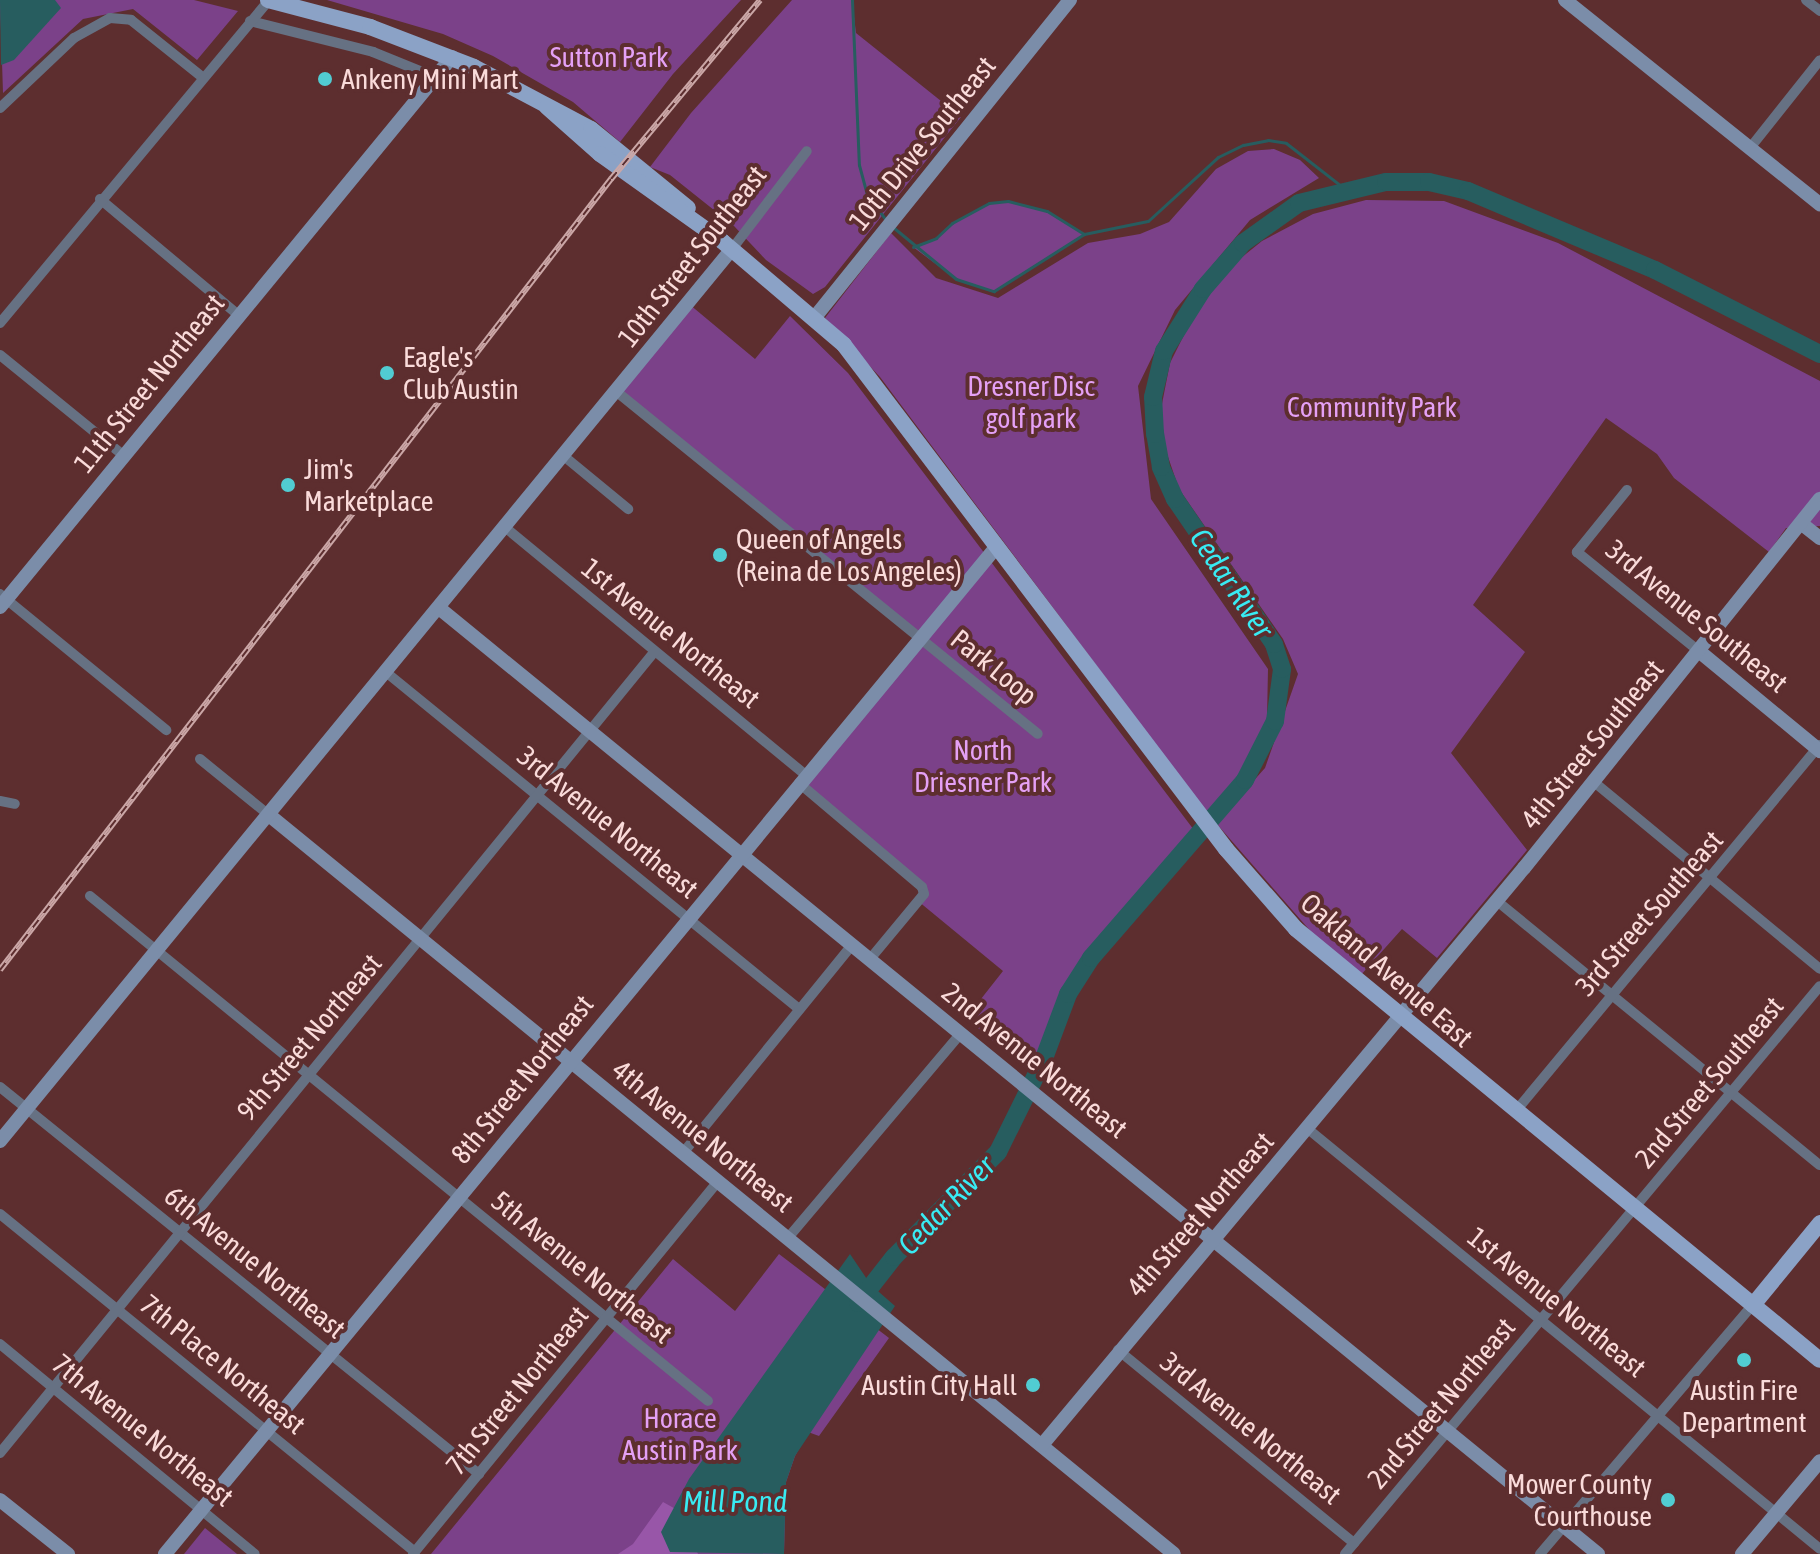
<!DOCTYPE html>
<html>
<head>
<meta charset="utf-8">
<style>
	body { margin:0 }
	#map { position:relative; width:1820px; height:1554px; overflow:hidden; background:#5d2e2f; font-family:"Asap Condensed",sans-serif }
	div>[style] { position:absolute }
	.green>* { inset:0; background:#7b4189 }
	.forest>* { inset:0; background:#9856a8 }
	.water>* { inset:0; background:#275d5f }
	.stream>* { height:3px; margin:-1.5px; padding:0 1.5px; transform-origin:1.5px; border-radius:1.5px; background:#275d5f }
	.river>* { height:18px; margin:-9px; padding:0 9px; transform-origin:9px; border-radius:9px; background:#275d5f }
	.street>* { height:10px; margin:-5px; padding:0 5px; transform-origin:5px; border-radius:5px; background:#667183 }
	.secondary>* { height:14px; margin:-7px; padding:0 7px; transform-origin:7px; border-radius:7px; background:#7b8da9 }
	.primary>* { height:16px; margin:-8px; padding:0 8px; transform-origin:8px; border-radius:8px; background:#8ba2c6 }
	.rail>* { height:6px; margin-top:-3px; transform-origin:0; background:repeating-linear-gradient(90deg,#5d2e2f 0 9px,#cba7a7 0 18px); box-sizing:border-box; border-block:2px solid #cba7a7 }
	.dots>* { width:22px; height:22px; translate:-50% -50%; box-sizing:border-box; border:4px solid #5d2e2f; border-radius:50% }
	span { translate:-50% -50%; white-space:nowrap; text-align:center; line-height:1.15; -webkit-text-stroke:8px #5d2e2f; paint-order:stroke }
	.park-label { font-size:28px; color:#e4a0f5 }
	.poi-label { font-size:28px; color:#fadbda }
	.left { translate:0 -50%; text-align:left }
	.right { translate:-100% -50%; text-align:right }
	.street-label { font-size:28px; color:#fadbda }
	.water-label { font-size:30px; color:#38ebf3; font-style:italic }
</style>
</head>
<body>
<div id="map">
	<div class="green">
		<i style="clip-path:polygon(0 0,194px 0,238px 11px,197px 60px,133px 9px,83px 19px,3px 93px)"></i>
		<i style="clip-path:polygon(327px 0,741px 0,673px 74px,620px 142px,573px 102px,493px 56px,443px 34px)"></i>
		<i style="clip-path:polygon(792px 0,852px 0,856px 33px,961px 117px,825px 287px,813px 294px,766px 260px,734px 226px,670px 175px,650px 167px,691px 113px)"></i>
		<i style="clip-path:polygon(1274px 149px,1300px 160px,1319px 178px,1250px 220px,1175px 310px,1138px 386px,1151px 499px,1268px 669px,1267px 719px,1247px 765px,1208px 814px,880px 377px,825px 318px,891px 233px,936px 278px,998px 298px,1088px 243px,1140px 234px,1169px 222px,1216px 169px,1248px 151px)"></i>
		<i style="clip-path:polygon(1366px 200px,1444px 201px,1558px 243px,1820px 381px,1820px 526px,1786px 528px,1769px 552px,1674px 478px,1657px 454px,1606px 418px,1473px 605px,1525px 652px,1451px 753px,1527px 850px,1437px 958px,1402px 929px,1360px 976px,1314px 935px,1216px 823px,1265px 768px,1298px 674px,1283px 639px,1179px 489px,1165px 448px,1161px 409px,1170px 363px,1195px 313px,1231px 266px,1262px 241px,1313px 214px)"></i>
		<i style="clip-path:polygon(1008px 201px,1047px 211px,1084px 234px,994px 291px,956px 279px,913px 247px,936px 238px,952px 223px,989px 203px)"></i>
		<i style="clip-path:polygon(689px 304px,755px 359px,790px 316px,848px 373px,1197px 834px,1091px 958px,1068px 994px,1036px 1077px,966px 1018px,1003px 971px,918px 901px,924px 894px,799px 783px,919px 638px,617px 392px)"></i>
		<i style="clip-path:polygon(779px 1254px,889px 1338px,819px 1436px,808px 1432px,795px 1456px,786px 1482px,784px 1554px,431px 1554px,673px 1259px,735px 1311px)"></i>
		<i style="clip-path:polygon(205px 1528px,237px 1554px,184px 1554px)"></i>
	</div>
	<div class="forest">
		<i style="clip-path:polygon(663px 1502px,681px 1512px,698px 1554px,618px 1554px,633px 1544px)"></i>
	</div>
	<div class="water">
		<i style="clip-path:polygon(0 0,55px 0,61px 8px,14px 60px,1px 65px)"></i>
		<i style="clip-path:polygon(850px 1254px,871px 1285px,895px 1306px,795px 1456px,786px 1482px,784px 1554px,670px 1552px,661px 1532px,689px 1479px)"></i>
	</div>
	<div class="stream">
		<i style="left:852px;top:0;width:165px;rotate:87.6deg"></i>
		<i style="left:859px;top:165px;width:30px;rotate:75deg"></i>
		<i style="left:867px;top:194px;width:32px;rotate:54deg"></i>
		<i style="left:894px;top:228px;width:80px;rotate:39.4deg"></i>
		<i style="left:956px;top:279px;width:40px;rotate:18deg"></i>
		<i style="left:994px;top:291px;width:107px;rotate:-32.3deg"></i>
		<i style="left:1084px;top:234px;width:65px;rotate:-11.5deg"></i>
		<i style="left:1148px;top:221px;width:95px;rotate:-42.4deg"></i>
		<i style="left:1218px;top:157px;width:28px;rotate:-26deg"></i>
		<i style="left:1243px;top:145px;width:25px;rotate:-11deg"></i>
		<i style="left:1268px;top:140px;width:18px;rotate:9deg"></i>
		<i style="left:1286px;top:143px;width:75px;rotate:37.9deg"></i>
		<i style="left:913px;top:247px;width:25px;rotate:-21deg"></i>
		<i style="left:936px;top:238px;width:22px;rotate:-43deg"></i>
		<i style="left:952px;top:223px;width:42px;rotate:-28.4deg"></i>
		<i style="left:989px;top:203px;width:19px;rotate:-6deg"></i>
		<i style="left:1008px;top:201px;width:40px;rotate:14.4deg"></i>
		<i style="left:1047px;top:211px;width:44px;rotate:31.9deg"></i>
	</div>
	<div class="river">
		<i style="left:858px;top:1303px;width:58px;rotate:-52deg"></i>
		<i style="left:894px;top:1257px;width:148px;rotate:-45.3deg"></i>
		<i style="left:998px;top:1152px;width:102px;rotate:-63.7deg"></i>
		<i style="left:1043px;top:1061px;width:72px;rotate:-69.5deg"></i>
		<i style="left:1068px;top:994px;width:43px;rotate:-57.4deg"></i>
		<i style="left:1091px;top:958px;width:235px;rotate:-49.1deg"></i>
		<i style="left:1245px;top:780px;width:66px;rotate:-63deg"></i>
		<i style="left:1275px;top:721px;width:52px;rotate:-82.3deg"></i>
		<i style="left:1282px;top:669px;width:26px;rotate:-108deg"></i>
		<i style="left:1274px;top:644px;width:176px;rotate:-124.3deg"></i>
		<i style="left:1175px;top:499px;width:35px;rotate:-114deg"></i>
		<i style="left:1161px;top:467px;width:34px;rotate:-100deg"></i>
		<i style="left:1155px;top:434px;width:37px;rotate:-93deg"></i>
		<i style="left:1153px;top:397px;width:47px;rotate:-76.6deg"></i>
		<i style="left:1164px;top:351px;width:73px;rotate:-57.8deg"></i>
		<i style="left:1203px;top:289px;width:61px;rotate:-49deg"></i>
		<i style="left:1243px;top:243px;width:69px;rotate:-35.5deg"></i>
		<i style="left:1299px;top:203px;width:89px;rotate:-13.6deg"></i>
		<i style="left:1386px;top:182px;width:43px"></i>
		<i style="left:1429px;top:182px;width:40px;rotate:13deg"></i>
		<i style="left:1468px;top:191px;width:203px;rotate:22.9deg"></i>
		<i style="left:1655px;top:270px;width:185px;rotate:27deg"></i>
	</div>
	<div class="street">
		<i style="left:1806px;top:0;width:18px;rotate:38deg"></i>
		<i style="left:250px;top:21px;width:127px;rotate:14.1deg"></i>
		<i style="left:373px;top:52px;width:67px;rotate:22deg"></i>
		<i style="left:0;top:108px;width:102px;rotate:-43.4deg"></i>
		<i style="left:74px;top:38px;width:41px;rotate:-29.1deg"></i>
		<i style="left:110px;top:18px;width:21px;rotate:5deg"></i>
		<i style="left:131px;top:20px;width:90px;rotate:38.7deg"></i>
		<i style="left:1750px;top:148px;width:112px;rotate:-51.5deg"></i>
		<i style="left:100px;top:199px;width:180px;rotate:40deg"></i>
		<i style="left:732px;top:249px;width:123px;rotate:-52.6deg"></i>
		<i style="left:0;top:323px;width:420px;rotate:-50.2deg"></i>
		<i style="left:0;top:355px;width:159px;rotate:39.1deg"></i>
		<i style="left:617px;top:392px;width:542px;rotate:39.09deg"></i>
		<i style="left:565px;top:457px;width:82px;rotate:39.5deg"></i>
		<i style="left:1627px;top:490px;width:80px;rotate:128.9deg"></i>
		<i style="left:1577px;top:552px;width:159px;rotate:39.1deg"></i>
		<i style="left:506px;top:528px;width:389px;rotate:39.5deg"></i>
		<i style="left:0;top:594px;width:215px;rotate:39.3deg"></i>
		<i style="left:387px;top:673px;width:532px;rotate:39.2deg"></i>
		<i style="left:200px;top:759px;width:89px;rotate:39.1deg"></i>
		<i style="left:1594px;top:782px;width:293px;rotate:39.6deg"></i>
		<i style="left:799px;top:783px;width:161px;rotate:40.2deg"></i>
		<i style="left:922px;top:887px;width:7px;rotate:74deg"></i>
		<i style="left:924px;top:894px;width:85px;rotate:129.7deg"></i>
		<i style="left:0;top:801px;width:15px;rotate:11deg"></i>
		<i style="left:90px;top:896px;width:798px;rotate:39.25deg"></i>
		<i style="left:1497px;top:901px;width:417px;rotate:39.3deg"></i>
		<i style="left:0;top:1087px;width:616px;rotate:38.94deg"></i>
		<i style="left:1515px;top:1112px;width:477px;rotate:-50.3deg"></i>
		<i style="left:1308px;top:1129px;width:662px;rotate:39.36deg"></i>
		<i style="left:683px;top:1153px;width:268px;rotate:-50.9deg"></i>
		<i style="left:0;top:1214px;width:535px;rotate:39.16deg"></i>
		<i style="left:787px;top:1239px;width:270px;rotate:-49.8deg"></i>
		<i style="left:0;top:1344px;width:330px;rotate:39.5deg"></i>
		<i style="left:1118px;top:1350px;width:305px;rotate:39.3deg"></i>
		<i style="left:0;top:1453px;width:1035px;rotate:-50.76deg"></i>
		<i style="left:413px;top:1554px;width:481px;rotate:-50.7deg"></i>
		<i style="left:1345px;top:1554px;width:740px;rotate:-50.1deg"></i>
		<i style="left:1540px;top:1554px;width:328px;rotate:-49.5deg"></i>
	</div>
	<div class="secondary">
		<i style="left:1565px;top:0;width:327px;rotate:38.7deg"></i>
		<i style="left:815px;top:317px;width:407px;rotate:-51.2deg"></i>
		<i style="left:1802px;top:524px;width:23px;rotate:38deg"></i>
		<i style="left:0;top:607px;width:712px;rotate:-50.59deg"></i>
		<i style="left:439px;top:608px;width:1496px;rotate:39.22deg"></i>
		<i style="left:1700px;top:652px;width:156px;rotate:39.5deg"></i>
		<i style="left:269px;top:815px;width:1168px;rotate:39.23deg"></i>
		<i style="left:0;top:1141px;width:1154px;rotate:-50.63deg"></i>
		<i style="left:1042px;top:1445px;width:752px;rotate:-50.13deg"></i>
		<i style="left:1524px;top:868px;width:473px;rotate:-51.3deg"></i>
		<i style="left:0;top:1500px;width:87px;rotate:38.5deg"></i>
		<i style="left:165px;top:1554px;width:1307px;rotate:-50.46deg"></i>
		<i style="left:1742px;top:1554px;width:121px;rotate:-50deg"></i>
	</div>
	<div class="primary">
		<i style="left:268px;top:0;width:106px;rotate:14.8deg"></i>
		<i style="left:370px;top:27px;width:111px;rotate:21deg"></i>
		<i style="left:474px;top:67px;width:132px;rotate:27.9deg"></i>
		<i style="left:591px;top:129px;width:125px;rotate:39.2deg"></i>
		<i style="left:547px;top:107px;width:71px;rotate:41.6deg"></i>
		<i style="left:600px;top:154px;width:150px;rotate:35.5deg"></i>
		<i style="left:722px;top:241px;width:160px;rotate:40.4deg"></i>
		<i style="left:844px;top:345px;width:632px;rotate:52.84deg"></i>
		<i style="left:1226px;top:849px;width:106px;rotate:48.8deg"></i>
		<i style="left:1296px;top:929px;width:678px;rotate:39.44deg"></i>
		<i style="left:1753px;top:1305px;width:106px;rotate:-50.7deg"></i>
	</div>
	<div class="rail">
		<i style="left:0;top:970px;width:1000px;rotate:-52.32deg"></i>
		<i style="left:611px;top:179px;width:233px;rotate:-50.2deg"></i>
	</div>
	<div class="dots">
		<i style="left:325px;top:79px;background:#51ccd2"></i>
		<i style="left:387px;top:373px;background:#51ccd2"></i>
		<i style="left:288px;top:485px;background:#51ccd2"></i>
		<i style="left:720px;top:555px;background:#51ccd2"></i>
		<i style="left:1744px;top:1360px;background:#51ccd2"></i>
		<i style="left:1033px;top:1385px;background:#51ccd2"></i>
		<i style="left:1668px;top:1500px;background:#51ccd2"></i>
	</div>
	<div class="park-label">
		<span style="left:609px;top:57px">Sutton Park</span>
		<span style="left:1031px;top:402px">Dresner Disc<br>golf park</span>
		<span style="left:1372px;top:407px">Community Park</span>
		<span style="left:983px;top:766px">North<br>Driesner Park</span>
		<span style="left:680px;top:1434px">Horace<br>Austin Park</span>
	</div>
	<div class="poi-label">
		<span class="left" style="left:341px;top:79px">Ankeny Mini Mart</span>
		<span class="left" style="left:403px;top:373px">Eagle's<br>Club Austin</span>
		<span class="left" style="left:304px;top:485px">Jim's<br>Marketplace</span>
		<span class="left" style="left:736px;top:555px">Queen of Angels<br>(Reina de Los Angeles)</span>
		<span class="right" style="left:1017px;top:1385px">Austin City Hall</span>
		<span style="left:1744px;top:1406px">Austin Fire<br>Department</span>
		<span class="right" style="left:1652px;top:1500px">Mower County<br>Courthouse</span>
	</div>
	<div class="street-label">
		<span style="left:922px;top:143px;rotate:-51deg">10th Drive Southeast</span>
		<span style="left:692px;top:256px;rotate:-52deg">10th Street Southeast</span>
		<span style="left:149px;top:383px;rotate:-51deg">11th Street Northeast</span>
		<span style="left:1697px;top:616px;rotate:39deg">3rd Avenue Southeast</span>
		<span style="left:671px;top:633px;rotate:39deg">1st Avenue Northeast</span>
		<span style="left:994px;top:667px;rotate:39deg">Park Loop</span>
		<span style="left:1592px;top:744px;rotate:-51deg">4th Street Southeast</span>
		<span style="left:608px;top:822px;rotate:39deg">3rd Avenue Northeast</span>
		<span style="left:1649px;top:913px;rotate:-49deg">3rd Street Southeast</span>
		<span style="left:1387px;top:970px;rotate:41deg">Oakland Avenue East</span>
		<span style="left:309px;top:1037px;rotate:-50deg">9th Street Northeast</span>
		<span style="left:1035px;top:1060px;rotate:39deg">2nd Avenue Northeast</span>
		<span style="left:522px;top:1079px;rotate:-51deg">8th Street Northeast</span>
		<span style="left:1709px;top:1082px;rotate:-50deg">2nd Street Southeast</span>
		<span style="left:703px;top:1136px;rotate:39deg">4th Avenue Northeast</span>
		<span style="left:1200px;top:1214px;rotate:-49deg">4th Street Northeast</span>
		<span style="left:255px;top:1262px;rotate:39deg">6th Avenue Northeast</span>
		<span style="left:582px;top:1267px;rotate:39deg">5th Avenue Northeast</span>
		<span style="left:1557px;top:1302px;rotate:39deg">1st Avenue Northeast</span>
		<span style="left:223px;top:1364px;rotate:39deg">7th Place Northeast</span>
		<span style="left:517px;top:1390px;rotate:-51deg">7th Street Northeast</span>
		<span style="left:1441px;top:1403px;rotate:-50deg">2nd Street Northeast</span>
		<span style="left:1251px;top:1428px;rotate:39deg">3rd Avenue Northeast</span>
		<span style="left:143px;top:1430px;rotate:39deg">7th Avenue Northeast</span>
	</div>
	<div class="water-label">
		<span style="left:1232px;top:583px;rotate:56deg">Cedar River</span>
		<span style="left:946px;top:1205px;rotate:-46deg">Cedar River</span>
		<span style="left:735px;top:1501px">Mill Pond</span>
	</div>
</div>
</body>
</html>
